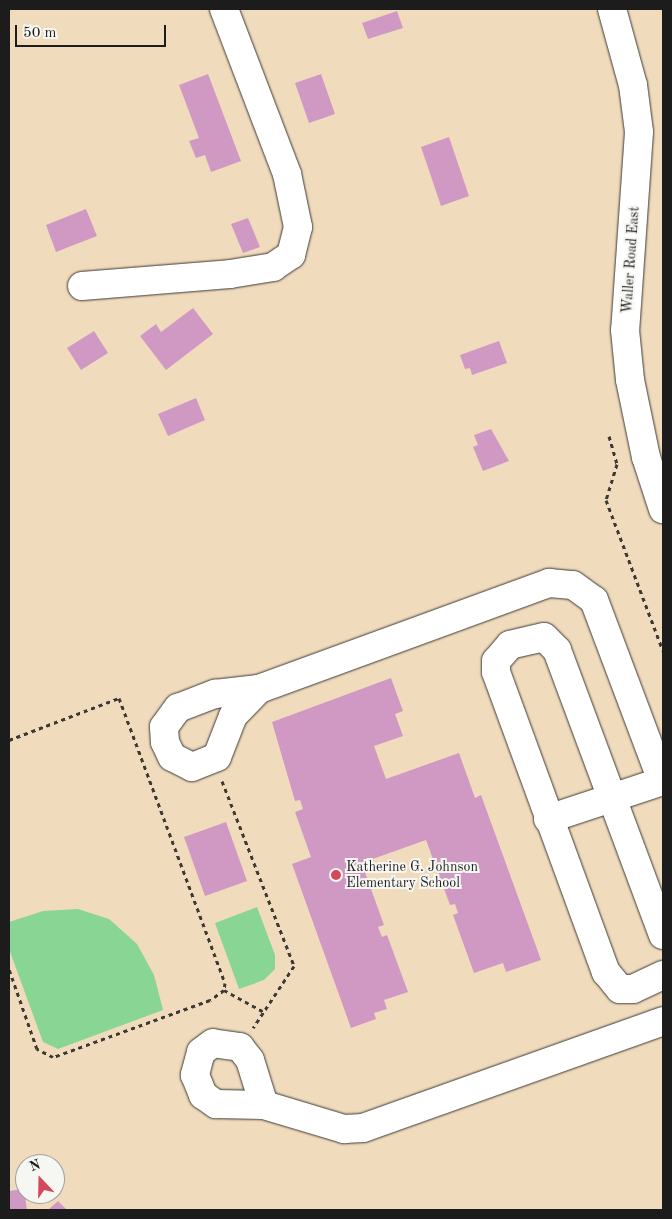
<!DOCTYPE html>
<html>
<head>
<meta charset="utf-8">
<style>
	body { margin:0 }
	#map { position:relative; width:672px; height:1219px; overflow:hidden; background:#f1dbbd; font-family:"Old Standard TT",serif }
	div>[style] { position:absolute }
	.green>* { inset:0; background:#88d594 }
	.building>* { inset:0; background:#d099c4 }
	.path>* { height:3px; margin-top:-1.5px; transform-origin:0; background:repeating-linear-gradient(90deg,#3c3934 0 4px,transparent 0 8px) }
	.roads { filter:drop-shadow(0 0 1px #3c3934) drop-shadow(0 0 1px #3c3934) }
	.minor>* { height:28px; margin:-14px; padding:0 14px; transform-origin:14px; border-radius:14px; background:#fff }
	.dots>* { width:14px; height:14px; translate:-50% -50%; box-sizing:border-box; border:2px solid #f6f6f2; border-radius:50% }
	span { translate:-50% -50%; white-space:nowrap; text-align:center; line-height:1.15; -webkit-text-stroke:4px #f6f6f2; paint-order:stroke }
	.street-label { font-size:14px; color:#1c1c1c }
	.poi-label { font-size:14px; color:#1c1c1c }
	.left { translate:0 -50%; text-align:left }
	.frame { position:absolute; inset:0; border:10px solid #1c1c1c; pointer-events:none }
	.north { position:absolute; left:15px; top:1154px; width:50px; height:50px; box-sizing:border-box; background:#f6f6f2; border:1px solid #9f9f9c; border-radius:50%; rotate:339deg; font-size:14px; font-weight:700; line-height:20px; text-align:center; color:#1c1c1c }
	.north::after { content:''; display:block; margin:auto; width:18px; height:22px; background:#d1495b; clip-path:polygon(50% 0,100% 100%,50% 72%,0 100%) }
	.scale { position:absolute; left:15px; top:25px; width:151px; height:22px; box-sizing:border-box; border:2px solid #1c1c1c; border-top:0; padding-left:6px; font-size:15px; line-height:18px; white-space:nowrap; color:#1c1c1c; -webkit-text-stroke:4px #f6f6f2; paint-order:stroke }
</style>
</head>
<body>
<div id="map">
	<div class="green">
		<i style="clip-path:polygon(257px 907px,275px 955px,275px 969px,264px 980px,239px 989px,215px 923px)"></i>
		<i style="clip-path:polygon(78px 909px,109px 919px,137px 944px,154px 975px,163px 1010px,58px 1049px,43px 1042px,9px 949px,9px 922px,43px 911px)"></i>
	</div>
	<div class="building">
		<i style="clip-path:polygon(397px 11px,403px 28px,368px 39px,362px 23px)"></i>
		<i style="clip-path:polygon(208px 74px,241px 161px,211px 172px,205px 155px,196px 158px,189px 141px,199px 138px,179px 85px)"></i>
		<i style="clip-path:polygon(321px 74px,335px 114px,309px 123px,295px 83px)"></i>
		<i style="clip-path:polygon(449px 137px,469px 196px,441px 206px,421px 147px)"></i>
		<i style="clip-path:polygon(86px 209px,97px 236px,56px 252px,46px 225px)"></i>
		<i style="clip-path:polygon(248px 218px,260px 247px,243px 253px,231px 224px)"></i>
		<i style="clip-path:polygon(193px 308px,213px 334px,166px 370px,140px 336px,156px 324px,161px 332px)"></i>
		<i style="clip-path:polygon(94px 331px,108px 353px,81px 370px,67px 348px)"></i>
		<i style="clip-path:polygon(499px 341px,507px 363px,472px 375px,470px 368px,465px 369px,460px 355px)"></i>
		<i style="clip-path:polygon(196px 398px,205px 420px,168px 436px,158px 414px)"></i>
		<i style="clip-path:polygon(491px 429px,509px 461px,483px 471px,473px 447px,478px 445px,474px 435px)"></i>
		<i style="clip-path:polygon(391px 678px,403px 711px,395px 714px,403px 736px,374px 746px,386px 779px,459px 753px,475px 798px,481px 795px,541px 960px,506px 972px,503px 963px,474px 973px,453px 915px,458px 913px,455px 904px,450px 905px,426px 840px,353px 866px,355px 870px,363px 867px,384px 925px,378px 927px,382px 937px,387px 935px,408px 992px,384px 1000px,387px 1009px,374px 1013px,376px 1019px,351px 1028px,292px 864px,311px 857px,295px 812px,303px 809px,300px 800px,295px 801px,272px 722px)"></i>
		<i style="clip-path:polygon(226px 822px,247px 881px,205px 896px,184px 837px)"></i>
		<i style="clip-path:polygon(24px 1189px,27px 1210px,9px 1210px,9px 1191px)"></i>
		<i style="clip-path:polygon(58px 1201px,67px 1210px,48px 1210px)"></i>
	</div>
	<div class="path">
		<i style="left:609px;top:436px;width:29px;rotate:74deg"></i>
		<i style="left:617px;top:464px;width:38px;rotate:107deg"></i>
		<i style="left:606px;top:500px;width:161px;rotate:69.3deg"></i>
		<i style="left:9px;top:740px;width:118px;rotate:-20.9deg"></i>
		<i style="left:119px;top:698px;width:304px;rotate:69.6deg"></i>
		<i style="left:225px;top:983px;width:7px;rotate:98deg"></i>
		<i style="left:224px;top:990px;width:17px;rotate:144deg"></i>
		<i style="left:210px;top:1000px;width:167px;rotate:160deg"></i>
		<i style="left:53px;top:1057px;width:18px;rotate:-153deg"></i>
		<i style="left:37px;top:1049px;width:85px;rotate:-109.3deg"></i>
		<i style="left:222px;top:781px;width:199px;rotate:68.7deg"></i>
		<i style="left:294px;top:966px;width:74px;rotate:123.5deg"></i>
		<i style="left:224px;top:990px;width:46px;rotate:28.8deg"></i>
	</div>
	<div class="roads">
		<div class="minor">
			<i style="left:612px;top:9px;width:79px;rotate:74.6deg"></i>
			<i style="left:633px;top:85px;width:47px;rotate:82.7deg"></i>
			<i style="left:639px;top:132px;width:198px;rotate:94deg"></i>
			<i style="left:625px;top:330px;width:50px;rotate:84.3deg"></i>
			<i style="left:630px;top:380px;width:79px;rotate:78.3deg"></i>
			<i style="left:646px;top:457px;width:55px;rotate:71.9deg"></i>
			<i style="left:82px;top:286px;width:148px;rotate:-4.6deg"></i>
			<i style="left:230px;top:274px;width:44px;rotate:-9.2deg"></i>
			<i style="left:273px;top:267px;width:22px;rotate:-34deg"></i>
			<i style="left:291px;top:255px;width:29px;rotate:-76deg"></i>
			<i style="left:298px;top:227px;width:54px;rotate:-101.7deg"></i>
			<i style="left:287px;top:174px;width:177px;rotate:-110.9deg"></i>
			<i style="left:259px;top:689px;width:309px;rotate:-20.1deg"></i>
			<i style="left:549px;top:583px;width:24px;rotate:5deg"></i>
			<i style="left:573px;top:585px;width:26px;rotate:36deg"></i>
			<i style="left:594px;top:600px;width:193px;rotate:69.4deg"></i>
			<i style="left:259px;top:689px;width:37px;rotate:134deg"></i>
			<i style="left:233px;top:716px;width:44px;rotate:111.3deg"></i>
			<i style="left:217px;top:757px;width:27px;rotate:158deg"></i>
			<i style="left:192px;top:767px;width:22px;rotate:-153deg"></i>
			<i style="left:172px;top:757px;width:17px;rotate:-115deg"></i>
			<i style="left:165px;top:742px;width:15px;rotate:-94deg"></i>
			<i style="left:164px;top:727px;width:24px;rotate:-54deg"></i>
			<i style="left:178px;top:708px;width:40px;rotate:-21deg"></i>
			<i style="left:215px;top:694px;width:44px;rotate:-6.5deg"></i>
			<i style="left:548px;top:819px;width:121px;rotate:-18.3deg"></i>
			<i style="left:663px;top:935px;width:304px;rotate:-110.4deg"></i>
			<i style="left:557px;top:650px;width:18px;rotate:-135deg"></i>
			<i style="left:544px;top:637px;width:35px;rotate:167deg"></i>
			<i style="left:510px;top:645px;width:21px;rotate:131deg"></i>
			<i style="left:496px;top:661px;width:11px;rotate:90deg"></i>
			<i style="left:496px;top:672px;width:320px;rotate:69.9deg"></i>
			<i style="left:606px;top:972px;width:22px;rotate:51deg"></i>
			<i style="left:620px;top:989px;width:13px"></i>
			<i style="left:633px;top:989px;width:33px;rotate:-25deg"></i>
			<i style="left:264px;top:1105px;width:47px;rotate:-107.3deg"></i>
			<i style="left:250px;top:1060px;width:16px;rotate:-128deg"></i>
			<i style="left:240px;top:1047px;width:27px;rotate:-172deg"></i>
			<i style="left:213px;top:1043px;width:15px;rotate:143deg"></i>
			<i style="left:201px;top:1052px;width:24px;rotate:105deg"></i>
			<i style="left:195px;top:1075px;width:22px;rotate:68deg"></i>
			<i style="left:203px;top:1095px;width:16px;rotate:35deg"></i>
			<i style="left:216px;top:1104px;width:48px;rotate:1.2deg"></i>
			<i style="left:264px;top:1105px;width:84px;rotate:16.7deg"></i>
			<i style="left:344px;top:1129px;width:19px;rotate:-3deg"></i>
			<i style="left:363px;top:1128px;width:319px;rotate:-19.6deg"></i>
		</div>
	</div>
	<div class="dots">
		<i style="left:336px;top:875px;background:#d1495b"></i>
	</div>
	<div class="street-label">
		<span style="left:631px;top:260px;rotate:-86deg">Waller Road East</span>
	</div>
	<div class="poi-label">
		<span class="left" style="left:346px;top:875px">Katherine G. Johnson<br>Elementary School</span>
	</div>
	<div class="frame"></div>
	<div class="north">N</div>
	<div class="scale">50 m</div>
</div>
</body>
</html>
